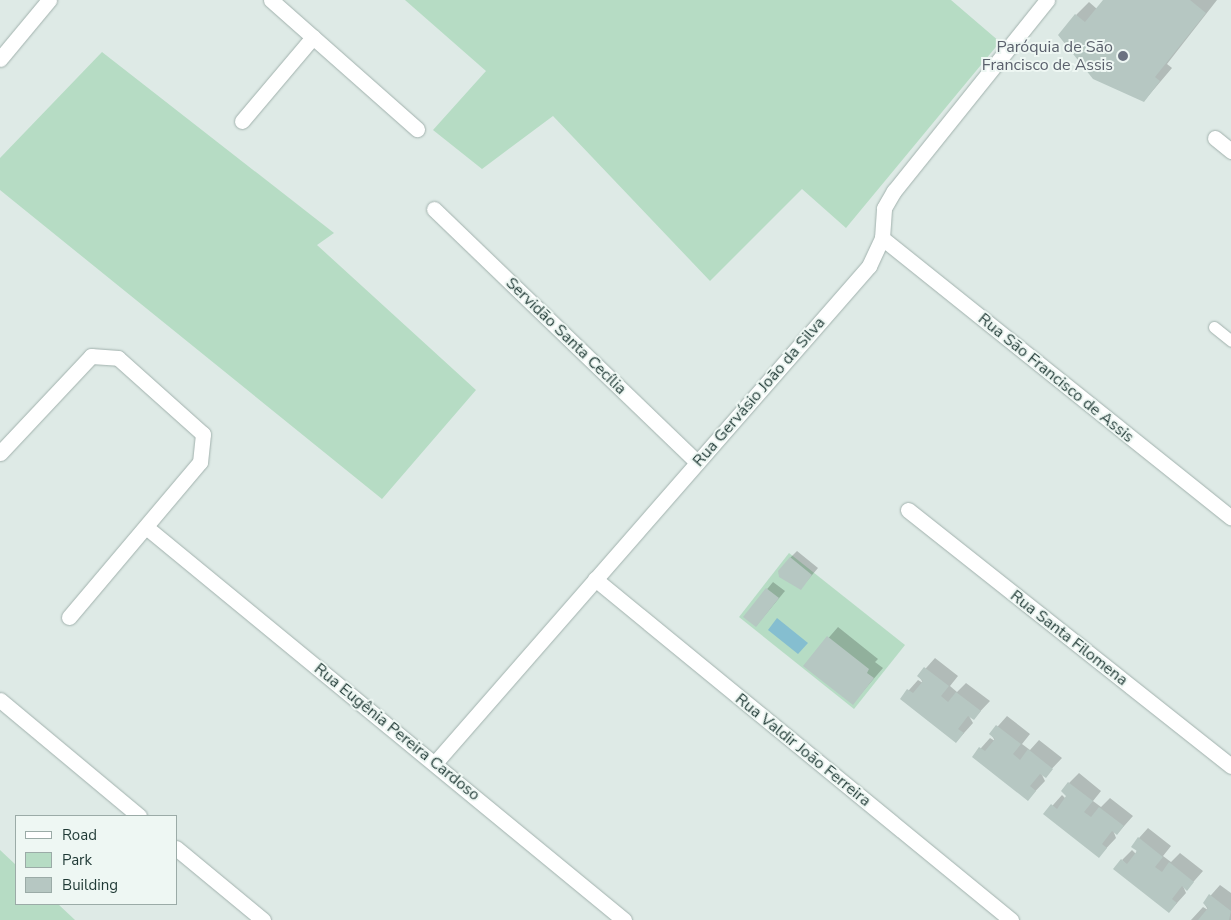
<!DOCTYPE html>
<html>
<head>
<meta charset="utf-8">
<style>
	body { margin:0 }
	#map { position:relative; width:1231px; height:920px; overflow:hidden; background:#deeae6; font-family:"Nunito Sans",sans-serif }
	div>[style] { position:absolute }
	.green>* { inset:0; background:#b6dcc4 }
	.water>* { inset:0; background:#85bed0 }
	.shadow>* { inset:0; background:#0003 }
	.building>* { inset:0; background:#b6c7c2 }
	.roads { filter:drop-shadow(0 0 1px #a1b1ad) drop-shadow(0 0 1px #a1b1ad) }
	.service>* { height:11px; margin:-5.5px; padding:0 5.5px; transform-origin:5.5px; border-radius:5.5px; background:#fff }
	.minor>* { height:15px; margin:-7.5px; padding:0 7.5px; transform-origin:7.5px; border-radius:7.5px; background:#fff }
	.dots>* { width:14px; height:14px; translate:-50% -50%; box-sizing:border-box; border:2px solid #eef7f3; border-radius:50% }
	span { translate:-50% -50%; white-space:nowrap; text-align:center; line-height:1.15; -webkit-text-stroke:4px #eef7f3; paint-order:stroke }
	.worship-label { font-size:16px; color:#5b616d }
	.right { translate:-100% -50%; text-align:right }
	.street-label { font-size:16px; color:#1f3935 }
	.legend { position:absolute; left:15px; top:815px; width:162px; height:90px; box-sizing:border-box; background:#eef7f3; border:1px solid #9baba7; margin:0; padding:6px 9px; list-style:none; font-size:15px; color:#1f3935 }
	.legend li { display:flex; align-items:center; gap:10px; height:25px }
	.legend b { width:25px; border:1px solid #9baba7 }
</style>
</head>
<body>
<div id="map">
	<div class="green">
		<i style="clip-path:polygon(405px 0,951px 0,1000px 42px,846px 228px,802px 189px,710px 281px,553px 116px,482px 169px,433px 130px,486px 71px)"></i>
		<i style="clip-path:polygon(102px 52px,334px 233px,317px 245px,476px 390px,382px 499px,0 190px,0 158px)"></i>
		<i style="clip-path:polygon(789px 553px,905px 645px,854px 709px,739px 617px)"></i>
		<i style="clip-path:polygon(0 850px,16px 865px,16px 904px,58px 904px,75px 920px,0 920px)"></i>
	</div>
	<div class="water">
		<i style="clip-path:polygon(777px 618px,808px 643px,798px 654px,768px 630px)"></i>
	</div>
	<div class="shadow">
		<i style="clip-path:polygon(1104px 0,1217px 0,1167px 64px,1172px 68px,1144px 101px,1076px 15px,1089px 2px,1097px 9px)"></i>
		<i style="clip-path:polygon(797px 551px,818px 568px,807px 581px,790px 558px)"></i>
		<i style="clip-path:polygon(773px 582px,785px 591px,756px 626px,745px 616px)"></i>
		<i style="clip-path:polygon(838px 627px,878px 659px,875px 662px,883px 668px,853px 703px,805px 665px)"></i>
		<i style="clip-path:polygon(935px 658px,958px 676px,950px 686px,957px 692px,966px 683px,990px 701px,973px 719px,969px 716px,973px 723px,956px 742px,901px 699px,918px 680px,923px 683px,919px 676px)"></i>
		<i style="clip-path:polygon(1007px 716px,1030px 734px,1022px 744px,1030px 750px,1039px 740px,1062px 758px,1045px 776px,1041px 773px,1045px 781px,1028px 799px,973px 757px,990px 738px,995px 741px,991px 734px)"></i>
		<i style="clip-path:polygon(1079px 773px,1101px 791px,1093px 801px,1101px 807px,1110px 798px,1133px 816px,1117px 834px,1113px 830px,1116px 838px,1099px 856px,1045px 814px,1062px 795px,1066px 799px,1069px 783px)"></i>
		<i style="clip-path:polygon(1148px 828px,1171px 846px,1163px 856px,1171px 862px,1180px 853px,1203px 871px,1187px 889px,1183px 886px,1186px 893px,1169px 912px,1122px 860px,1132px 850px,1136px 854px,1139px 838px)"></i>
		<i style="clip-path:polygon(1220px 885px,1231px 893px,1231px 920px,1191px 920px,1203px 907px,1208px 910px,1204px 903px)"></i>
	</div>
	<div class="building">
		<i style="clip-path:polygon(1103px 0,1190px 0,1206px 13px,1155px 77px,1160px 81px,1144px 102px,1093px 79px,1058px 35px,1075px 14px,1085px 22px)"></i>
		<i style="clip-path:polygon(790px 557px,812px 575px,801px 590px,779px 577px,778px 571px)"></i>
		<i style="clip-path:polygon(766px 588px,779px 598px,756px 627px,743px 617px)"></i>
		<i style="clip-path:polygon(827px 636px,869px 669px,867px 673px,874px 678px,853px 705px,803px 666px)"></i>
		<i style="clip-path:polygon(924px 667px,949px 686px,941px 696px,948px 702px,956px 692px,981px 711px,974px 720px,968px 716px,958px 729px,964px 733px,956px 743px,900px 699px,907px 689px,913px 693px,923px 681px,917px 676px)"></i>
		<i style="clip-path:polygon(996px 725px,1021px 744px,1013px 754px,1020px 760px,1028px 749px,1053px 769px,1046px 778px,1040px 774px,1030px 786px,1036px 791px,1028px 801px,972px 757px,979px 747px,985px 751px,995px 739px,989px 734px)"></i>
		<i style="clip-path:polygon(1068px 782px,1093px 801px,1084px 812px,1091px 817px,1099px 807px,1124px 826px,1117px 835px,1112px 831px,1102px 844px,1107px 848px,1099px 858px,1043px 814px,1051px 804px,1057px 809px,1066px 796px,1061px 791px)"></i>
		<i style="clip-path:polygon(1138px 837px,1163px 857px,1155px 867px,1162px 872px,1169px 862px,1194px 882px,1187px 891px,1182px 886px,1172px 899px,1177px 903px,1169px 913px,1113px 869px,1121px 859px,1127px 864px,1137px 851px,1131px 847px)"></i>
		<i style="clip-path:polygon(1209px 894px,1231px 911px,1229px 920px,1198px 920px,1208px 908px,1203px 903px)"></i>
	</div>
	<div class="roads">
		<div class="service">
			<i style="left:1214px;top:327px;width:22px;rotate:39deg"></i>
		</div>
		<div class="minor">
			<i style="left:271px;top:0;width:195px;rotate:41.5deg"></i>
			<i style="left:0;top:59px;width:77px;rotate:-50.3deg"></i>
			<i style="left:242px;top:121px;width:110px;rotate:-49.8deg"></i>
			<i style="left:1215px;top:138px;width:21px;rotate:39deg"></i>
			<i style="left:434px;top:209px;width:365px;rotate:43.9deg"></i>
			<i style="left:882px;top:238px;width:447px;rotate:38.7deg"></i>
			<i style="left:0;top:453px;width:133px;rotate:-46.8deg"></i>
			<i style="left:91px;top:356px;width:27px;rotate:4deg"></i>
			<i style="left:118px;top:358px;width:114px;rotate:41.8deg"></i>
			<i style="left:203px;top:434px;width:28px;rotate:96deg"></i>
			<i style="left:200px;top:462px;width:203px;rotate:130.2deg"></i>
			<i style="left:908px;top:510px;width:412px;rotate:38.4deg"></i>
			<i style="left:146px;top:527px;width:619px;rotate:39.43deg"></i>
			<i style="left:595px;top:579px;width:538px;rotate:39.34deg"></i>
			<i style="left:0;top:700px;width:181px;rotate:39.8deg"></i>
			<i style="left:435px;top:763px;width:660px;rotate:-48.87deg"></i>
			<i style="left:869px;top:266px;width:31px;rotate:-65deg"></i>
			<i style="left:882px;top:238px;width:30px;rotate:-86deg"></i>
			<i style="left:884px;top:208px;width:20px;rotate:-60deg"></i>
			<i style="left:894px;top:191px;width:245px;rotate:-51.3deg"></i>
			<i style="left:176px;top:848px;width:113px;rotate:39.6deg"></i>
		</div>
	</div>
	<div class="dots">
		<i style="left:1123px;top:56px;background:#6b7280"></i>
	</div>
	<div class="worship-label">
		<span class="right" style="left:1113px;top:56px">Paróquia de São<br>Francisco de Assis</span>
	</div>
	<div class="street-label">
		<span style="left:566px;top:336px;rotate:44deg">Servidão Santa Cecília</span>
		<span style="left:1056px;top:378px;rotate:39deg">Rua São Francisco de Assis</span>
		<span style="left:759px;top:392px;rotate:-49deg">Rua Gervásio João da Silva</span>
		<span style="left:1069px;top:638px;rotate:38deg">Rua Santa Filomena</span>
		<span style="left:397px;top:732px;rotate:39deg">Rua Eugênia Pereira Cardoso</span>
		<span style="left:803px;top:750px;rotate:39deg">Rua Valdir João Ferreira</span>
	</div>
	<ul class="legend">
	<li><b style="height:6px;background:#fff"></b>Road</li>
	<li><b style="height:14px;background:#b6dcc4"></b>Park</li>
	<li><b style="height:14px;background:#b6c7c2"></b>Building</li>
	</ul>
</div>
</body>
</html>
